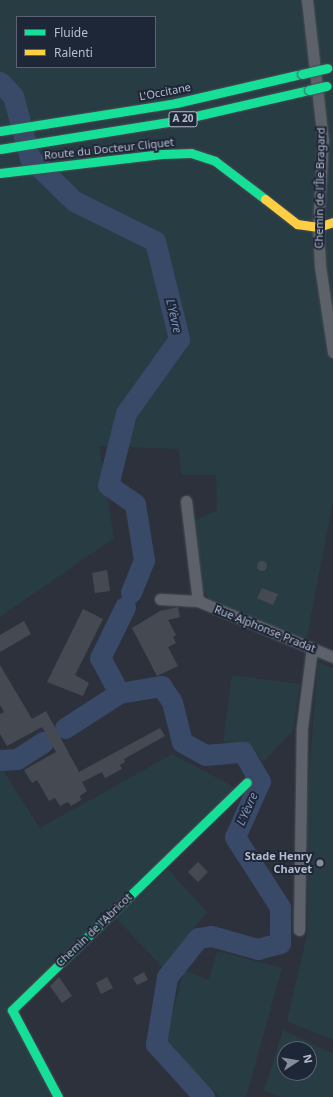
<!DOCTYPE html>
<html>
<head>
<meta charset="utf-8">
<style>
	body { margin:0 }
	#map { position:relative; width:333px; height:1097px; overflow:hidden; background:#2c313c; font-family:"Noto Sans",sans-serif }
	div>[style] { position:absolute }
	.green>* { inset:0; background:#283c43 }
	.river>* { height:21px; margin:-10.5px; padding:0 10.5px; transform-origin:10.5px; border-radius:10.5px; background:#394968 }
	.building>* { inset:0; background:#454a52 }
	.round { border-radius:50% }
	.roads { filter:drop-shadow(0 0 1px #484c55) drop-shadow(0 0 1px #484c55) }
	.street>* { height:11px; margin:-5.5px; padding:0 5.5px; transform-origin:5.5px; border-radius:5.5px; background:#5d6169 }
	.fast>* { height:9px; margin:-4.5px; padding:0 4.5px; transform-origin:4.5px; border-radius:4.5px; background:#16e098 }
	.slow>* { height:9px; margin:-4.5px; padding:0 4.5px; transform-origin:4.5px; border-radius:4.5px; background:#ffcf43 }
	.bridges { filter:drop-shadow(0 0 1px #494d57) drop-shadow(0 0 1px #494d57) }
	.fast-bridge>* { height:9px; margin:-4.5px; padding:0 4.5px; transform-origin:4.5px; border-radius:4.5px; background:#16e098 }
	.dots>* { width:11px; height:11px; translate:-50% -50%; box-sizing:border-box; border:2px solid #1e2737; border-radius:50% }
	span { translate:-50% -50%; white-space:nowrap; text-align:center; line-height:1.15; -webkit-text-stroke:4px #1e2737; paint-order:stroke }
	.shield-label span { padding:1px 3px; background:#1e2737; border:1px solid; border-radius:3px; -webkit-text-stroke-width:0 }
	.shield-label { font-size:10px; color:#b7bdcc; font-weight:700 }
	.street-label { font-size:11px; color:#b7bdcc }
	.poi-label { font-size:11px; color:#b7bdcc; font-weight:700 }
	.right { translate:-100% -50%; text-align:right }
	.water-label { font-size:12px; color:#7d90b4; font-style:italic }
	.legend { position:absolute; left:16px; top:16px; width:140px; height:52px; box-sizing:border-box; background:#1e2737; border:1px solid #5b6373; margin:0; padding:5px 7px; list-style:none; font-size:12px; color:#b7bdcc }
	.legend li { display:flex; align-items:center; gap:8px; height:20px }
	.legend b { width:20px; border:1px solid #5b6373 }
	.north { position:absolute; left:277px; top:1041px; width:40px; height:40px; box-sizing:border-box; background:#1e2737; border:1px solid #5b6373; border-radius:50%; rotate:78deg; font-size:11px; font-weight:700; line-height:16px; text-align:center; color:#b7bdcc }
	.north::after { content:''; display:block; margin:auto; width:14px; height:18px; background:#868c9a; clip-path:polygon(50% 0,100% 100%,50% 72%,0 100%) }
</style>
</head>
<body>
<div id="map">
	<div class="green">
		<i style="clip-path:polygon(evenodd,0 0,333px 0,333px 502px,306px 642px,210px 600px,196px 579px,191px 523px,217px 510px,216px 475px,181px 475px,179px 449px,99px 446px,114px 538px,0 617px,0 0,17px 17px,155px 17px,155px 67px,17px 67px,17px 17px)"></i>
		<i style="clip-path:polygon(318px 662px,333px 668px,333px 1040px,287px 1021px,308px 930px,307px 797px)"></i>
		<i style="clip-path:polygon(232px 675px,300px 684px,293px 731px,263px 762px,253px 748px,223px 741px)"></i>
		<i style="clip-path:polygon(172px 754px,242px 791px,14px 1010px,61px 1097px,0 1097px,0 766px,40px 828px)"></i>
		<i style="clip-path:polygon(168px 869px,207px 912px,163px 968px,115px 917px)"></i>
		<i style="clip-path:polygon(217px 951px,282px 968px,246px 1097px,220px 1097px,164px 1045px,184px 970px,209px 980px)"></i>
		<i style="clip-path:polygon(evenodd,283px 1030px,333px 1054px,333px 1097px,281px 1097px,264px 1091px,283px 1030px,285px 1049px,309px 1049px,309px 1073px,285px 1073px,285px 1049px)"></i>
	</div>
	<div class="river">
		<i style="left:0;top:82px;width:19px;rotate:47deg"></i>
		<i style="left:13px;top:96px;width:64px;rotate:74.7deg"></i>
		<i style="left:30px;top:158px;width:62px;rotate:44.3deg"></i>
		<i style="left:74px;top:201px;width:90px;rotate:26.3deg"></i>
		<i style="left:155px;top:241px;width:101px;rotate:76.2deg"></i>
		<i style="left:179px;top:339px;width:91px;rotate:125.6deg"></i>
		<i style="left:126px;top:413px;width:74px;rotate:104deg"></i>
		<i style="left:108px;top:485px;width:33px;rotate:35deg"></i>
		<i style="left:135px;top:504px;width:57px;rotate:80.9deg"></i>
		<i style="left:144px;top:560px;width:35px;rotate:112deg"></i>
		<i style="left:119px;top:693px;width:40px;rotate:-118deg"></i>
		<i style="left:100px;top:658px;width:57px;rotate:-63.9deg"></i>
		<i style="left:65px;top:728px;width:64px;rotate:-32.9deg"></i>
		<i style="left:119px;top:693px;width:43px;rotate:-9.5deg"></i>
		<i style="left:161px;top:686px;width:19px;rotate:55deg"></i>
		<i style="left:172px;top:702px;width:41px;rotate:76deg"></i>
		<i style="left:182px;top:742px;width:26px;rotate:29deg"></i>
		<i style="left:205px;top:755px;width:38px;rotate:-5deg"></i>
		<i style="left:243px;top:752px;width:34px;rotate:60deg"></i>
		<i style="left:260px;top:781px;width:61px;rotate:114.1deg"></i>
		<i style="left:235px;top:837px;width:83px;rotate:57.3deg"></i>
		<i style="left:280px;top:907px;width:36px;rotate:90deg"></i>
		<i style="left:280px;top:943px;width:23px;rotate:165deg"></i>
		<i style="left:258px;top:949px;width:49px;rotate:-164.5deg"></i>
		<i style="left:211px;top:936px;width:13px;rotate:171deg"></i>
		<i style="left:198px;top:938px;width:50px;rotate:128.5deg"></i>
		<i style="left:167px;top:977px;width:68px;rotate:99.3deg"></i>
		<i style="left:156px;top:1044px;width:72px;rotate:47.8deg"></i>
		<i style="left:0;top:760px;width:17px;rotate:-3deg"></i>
		<i style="left:17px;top:759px;width:31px;rotate:-33deg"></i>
	</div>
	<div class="building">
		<i class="round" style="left:257px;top:561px;width:10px;height:10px"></i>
		<i style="clip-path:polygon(107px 570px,110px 591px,95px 593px,92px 573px)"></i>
		<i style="clip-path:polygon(262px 588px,278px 594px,273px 605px,257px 598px)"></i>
		<i style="clip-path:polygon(178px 607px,180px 617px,168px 620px,176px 635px,173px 637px,176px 643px,168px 647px,178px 666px,157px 676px,132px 628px,160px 611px)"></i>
		<i style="clip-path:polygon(83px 609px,103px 619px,75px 675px,89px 683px,83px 696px,47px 682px)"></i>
		<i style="clip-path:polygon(24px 621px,31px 634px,0 652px,0 635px)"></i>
		<i style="clip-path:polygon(0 665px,32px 719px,46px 711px,79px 772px,160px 728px,165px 736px,124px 759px,125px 762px,120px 765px,122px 769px,105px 778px,102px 772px,82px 782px,87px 791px,80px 796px,81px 800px,71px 806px,68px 802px,60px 806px,55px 798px,49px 801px,37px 780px,32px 783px,24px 770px,56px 752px,42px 727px,7px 746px,0 734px,0 714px,4px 712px,0 705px)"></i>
		<i style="clip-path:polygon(198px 862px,208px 872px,198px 882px,188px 872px)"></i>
		<i style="clip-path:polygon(144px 972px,148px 980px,137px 985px,133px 978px)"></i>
		<i style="clip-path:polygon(59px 977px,72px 996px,62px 1003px,50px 986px)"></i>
		<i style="clip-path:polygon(107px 977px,113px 988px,101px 994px,96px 983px)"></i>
	</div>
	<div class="roads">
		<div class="street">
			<i style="left:307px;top:0;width:141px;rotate:83.5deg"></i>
			<i style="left:323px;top:140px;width:87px;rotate:93.3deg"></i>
			<i style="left:318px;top:227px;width:39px;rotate:87deg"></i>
			<i style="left:320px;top:266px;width:87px;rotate:81.4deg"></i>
			<i style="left:186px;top:501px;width:101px;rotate:83.2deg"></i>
			<i style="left:160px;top:599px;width:38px;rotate:3deg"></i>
			<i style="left:198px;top:601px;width:146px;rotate:22.5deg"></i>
			<i style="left:299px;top:930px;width:203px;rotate:-89.2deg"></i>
			<i style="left:302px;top:727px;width:80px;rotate:-82.8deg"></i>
		</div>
		<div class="fast">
			<i style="left:0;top:131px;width:178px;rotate:-9deg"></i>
			<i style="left:176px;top:103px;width:129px;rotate:-13deg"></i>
			<i style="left:0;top:149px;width:176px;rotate:-9.1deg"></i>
			<i style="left:174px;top:121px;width:139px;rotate:-12.9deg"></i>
			<i style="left:0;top:173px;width:163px;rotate:-6.7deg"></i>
			<i style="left:162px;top:154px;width:29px;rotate:-2deg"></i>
			<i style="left:191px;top:153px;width:25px;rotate:18deg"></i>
			<i style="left:215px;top:161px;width:63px;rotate:37.2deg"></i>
			<i style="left:58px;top:1097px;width:98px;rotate:-117.9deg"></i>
			<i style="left:12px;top:1010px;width:327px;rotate:-44.1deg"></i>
		</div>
		<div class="slow">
			<i style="left:265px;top:199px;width:41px;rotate:38deg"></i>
			<i style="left:297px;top:224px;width:21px;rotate:8deg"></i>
			<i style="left:318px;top:227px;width:16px;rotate:-18deg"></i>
		</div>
	</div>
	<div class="bridges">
		<div class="fast-bridge">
			<i style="left:302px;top:74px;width:26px;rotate:-13deg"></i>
			<i style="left:309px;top:90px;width:18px;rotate:-13deg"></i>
		</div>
	</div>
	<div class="dots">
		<i style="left:320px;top:863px;background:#868c9a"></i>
	</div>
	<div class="shield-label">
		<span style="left:183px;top:119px">A 20</span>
	</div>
	<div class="street-label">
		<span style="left:165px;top:92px;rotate:-11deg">L'Occitane</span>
		<span style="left:109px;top:149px;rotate:-6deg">Route du Docteur Cliquet</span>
		<span style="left:320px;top:188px;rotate:-89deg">Chemin de l'Île Bragard</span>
		<span style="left:265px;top:629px;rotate:22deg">Rue Alphonse Pradat</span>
		<span style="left:94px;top:930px;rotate:-44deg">Chemin de l'Abricot</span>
	</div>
	<div class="poi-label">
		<span class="right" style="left:312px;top:863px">Stade Henry<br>Chavet</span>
	</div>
	<div class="water-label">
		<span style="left:174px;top:316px;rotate:77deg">L'Yèvre</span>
		<span style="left:247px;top:809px;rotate:-66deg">L'Yèvre</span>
	</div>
	<ul class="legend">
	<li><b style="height:5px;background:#16e098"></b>Fluide</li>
	<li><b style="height:5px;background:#ffcf43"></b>Ralenti</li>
	</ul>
	<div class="north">N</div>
</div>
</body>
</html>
